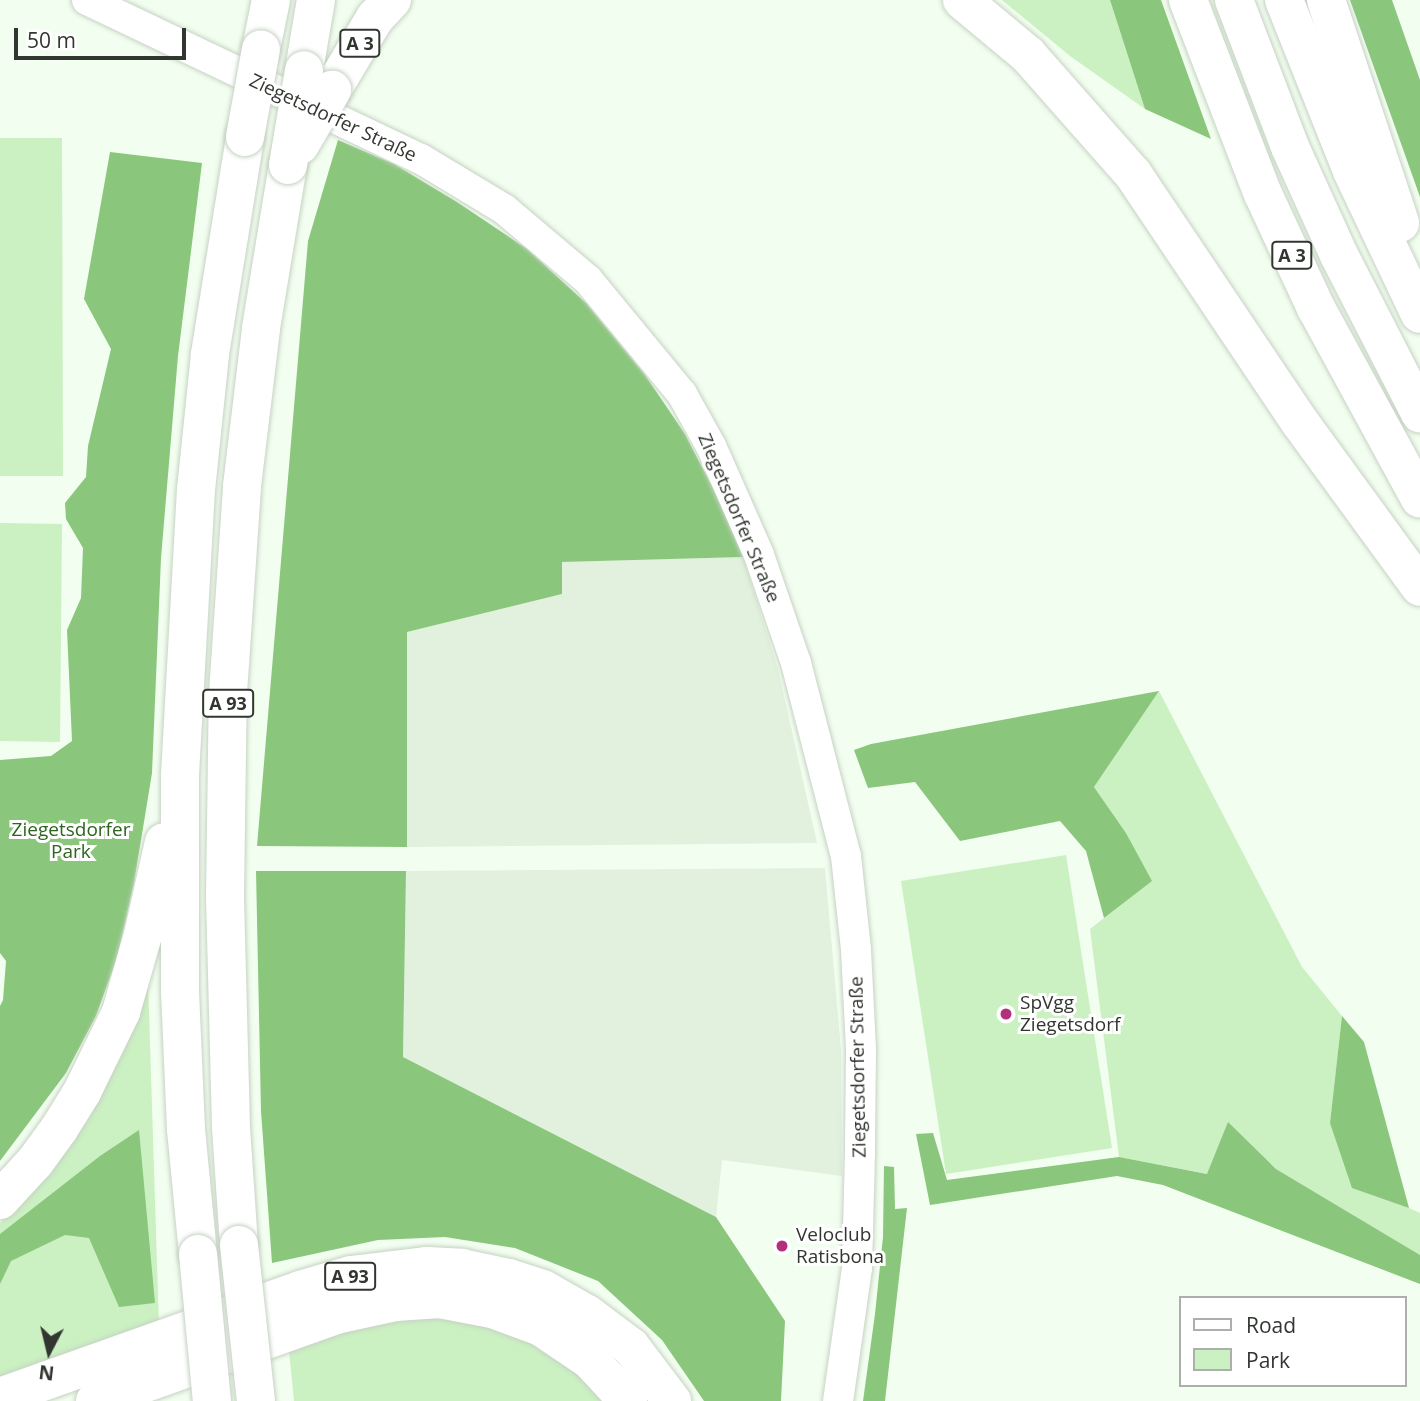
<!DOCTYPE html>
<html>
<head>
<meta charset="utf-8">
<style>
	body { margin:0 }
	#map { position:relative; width:1420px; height:1401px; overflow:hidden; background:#f2feef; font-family:"Open Sans",sans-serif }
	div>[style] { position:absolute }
	.built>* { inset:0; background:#e1f1dd }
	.green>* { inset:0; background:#cbf0c2 }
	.forest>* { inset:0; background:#8ac67c }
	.roads { filter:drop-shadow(0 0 2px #c6d2c4) drop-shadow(0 0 2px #c6d2c4) }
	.secondary>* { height:30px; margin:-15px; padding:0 15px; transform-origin:15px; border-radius:15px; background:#fff }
	.highway>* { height:38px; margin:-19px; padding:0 19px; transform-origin:19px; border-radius:19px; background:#fff }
	.bridges { filter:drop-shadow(0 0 2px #c6d2c4) drop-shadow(0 0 2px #c6d2c4) }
	.highway-bridge>* { height:38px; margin:-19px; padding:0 19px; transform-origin:19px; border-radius:19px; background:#fff }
	.dots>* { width:19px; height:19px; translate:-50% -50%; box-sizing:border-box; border:4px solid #fff; border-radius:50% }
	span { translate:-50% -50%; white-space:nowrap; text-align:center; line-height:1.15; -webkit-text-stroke:6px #fff; paint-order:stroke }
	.shield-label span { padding:2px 5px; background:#fff; border:2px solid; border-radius:5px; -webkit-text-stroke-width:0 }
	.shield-label { font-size:18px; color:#323630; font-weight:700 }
	.street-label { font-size:19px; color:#323630 }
	.park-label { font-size:19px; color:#2d651e }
	.poi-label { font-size:19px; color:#323630 }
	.left { translate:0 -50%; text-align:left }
	.legend { position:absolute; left:1179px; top:1296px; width:228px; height:91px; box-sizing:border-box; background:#fff; border:2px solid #adafac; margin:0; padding:9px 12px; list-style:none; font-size:21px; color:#323630 }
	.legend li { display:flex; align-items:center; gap:14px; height:35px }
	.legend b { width:35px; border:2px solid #adafac }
	.north { position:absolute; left:14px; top:1317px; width:70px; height:70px; -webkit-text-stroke:5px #fff; paint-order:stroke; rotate:187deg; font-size:19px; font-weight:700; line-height:28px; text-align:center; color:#323630 }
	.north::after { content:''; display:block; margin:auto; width:24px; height:32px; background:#323630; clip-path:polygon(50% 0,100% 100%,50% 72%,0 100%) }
	.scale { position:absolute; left:14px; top:28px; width:172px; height:32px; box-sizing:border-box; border:4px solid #323630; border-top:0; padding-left:9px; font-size:21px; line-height:24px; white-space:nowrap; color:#323630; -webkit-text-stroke:5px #fff; paint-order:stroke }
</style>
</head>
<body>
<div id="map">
	<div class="built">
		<i style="clip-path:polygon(743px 557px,778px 669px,817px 843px,407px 847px,407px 632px,562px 594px,561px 562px)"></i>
		<i style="clip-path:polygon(825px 868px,841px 1050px,842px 1176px,722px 1160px,716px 1217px,403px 1057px,406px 871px)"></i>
	</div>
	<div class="green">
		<i style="clip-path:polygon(1002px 0,1110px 0,1145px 109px,1070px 56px)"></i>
		<i style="clip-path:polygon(0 138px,62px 138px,63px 476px,0 476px)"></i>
		<i style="clip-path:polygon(0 523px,62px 524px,60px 742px,0 741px)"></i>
		<i style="clip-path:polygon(1159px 691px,1302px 967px,1342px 1016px,1330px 1123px,1409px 1208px,1420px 1213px,1420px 1255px,1276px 1169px,1228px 1123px,1208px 1174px,1119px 1157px,1090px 929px,1151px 881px,1126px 833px,1094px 787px)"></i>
		<i style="clip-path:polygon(1066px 855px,1112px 1148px,946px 1174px,901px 881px)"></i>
		<i style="clip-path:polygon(148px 980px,159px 1327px,0 1385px,0 1223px,19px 1203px)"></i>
		<i style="clip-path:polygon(424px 1318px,480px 1323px,530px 1341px,568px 1365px,607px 1401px,294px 1401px,289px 1350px,352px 1328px)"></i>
	</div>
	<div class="forest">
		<i style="clip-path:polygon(1110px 0,1161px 0,1211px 139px,1145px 109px)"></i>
		<i style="clip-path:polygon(1350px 0,1392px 0,1420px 80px,1420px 197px)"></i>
		<i style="clip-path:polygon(338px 140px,394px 164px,457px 202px,527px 249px,586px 303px,645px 375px,685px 434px,717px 496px,743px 557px,562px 562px,562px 594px,407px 632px,407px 847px,257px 846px,308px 241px)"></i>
		<i style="clip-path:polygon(110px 152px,202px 163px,178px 356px,161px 558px,152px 773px,134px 883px,117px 958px,96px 1016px,66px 1073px,0 1161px,0 1006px,3px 1000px,6px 961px,0 953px,0 760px,51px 756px,72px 741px,67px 630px,81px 598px,83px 548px,66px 519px,65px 503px,86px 477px,88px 446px,111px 349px,84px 299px)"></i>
		<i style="clip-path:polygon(1159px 691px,1094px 787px,1126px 833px,1152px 881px,1104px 918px,1086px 851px,1060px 821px,960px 841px,915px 782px,868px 788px,854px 750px,871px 744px)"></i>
		<i style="clip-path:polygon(256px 871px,406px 871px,403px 1057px,716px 1217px,785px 1321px,781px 1401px,704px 1401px,662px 1340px,598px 1281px,515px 1248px,445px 1237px,378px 1240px,272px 1263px,261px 1111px)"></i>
		<i style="clip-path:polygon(1342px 1016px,1364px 1042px,1409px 1208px,1352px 1188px,1330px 1123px)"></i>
		<i style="clip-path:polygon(1228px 1122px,1276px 1169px,1420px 1255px,1420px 1284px,1163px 1185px,1117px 1176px,930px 1205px,916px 1134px,933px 1133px,947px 1180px,1119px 1157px,1207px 1174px)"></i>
		<i style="clip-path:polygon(139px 1130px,155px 1303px,119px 1307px,89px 1238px,65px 1235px,11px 1261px,0 1284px,0 1234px,100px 1156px)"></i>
		<i style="clip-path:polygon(884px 1166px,894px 1167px,895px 1209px,907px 1208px,885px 1401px,863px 1401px,875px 1314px,883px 1237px)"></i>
	</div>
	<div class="roads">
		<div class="secondary">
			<i style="left:87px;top:0;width:370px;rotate:25.5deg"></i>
			<i style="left:421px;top:159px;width:97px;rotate:31.1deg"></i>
			<i style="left:504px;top:209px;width:110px;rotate:40.2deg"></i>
			<i style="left:588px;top:280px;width:148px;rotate:50.5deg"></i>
			<i style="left:682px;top:394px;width:60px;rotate:60.9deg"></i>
			<i style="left:711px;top:446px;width:119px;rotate:66.2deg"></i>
			<i style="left:759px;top:555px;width:114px;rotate:71.1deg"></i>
			<i style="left:796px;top:663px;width:199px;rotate:75.5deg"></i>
			<i style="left:846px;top:856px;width:95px;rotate:83.9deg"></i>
			<i style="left:856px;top:950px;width:100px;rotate:87.1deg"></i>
			<i style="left:861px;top:1050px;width:103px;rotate:90.6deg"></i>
			<i style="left:860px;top:1153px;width:115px;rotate:91.5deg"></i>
			<i style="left:857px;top:1268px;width:134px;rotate:98.1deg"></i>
		</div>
		<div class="highway">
			<i style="left:962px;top:0;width:86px;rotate:39.8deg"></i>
			<i style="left:1028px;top:55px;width:159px;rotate:48.6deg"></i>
			<i style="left:1133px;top:174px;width:298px;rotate:56.1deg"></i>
			<i style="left:1299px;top:421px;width:205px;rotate:53.9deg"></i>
			<i style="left:1188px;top:0;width:208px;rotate:68.9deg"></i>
			<i style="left:1263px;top:194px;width:126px;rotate:65.1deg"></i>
			<i style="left:1316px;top:308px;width:217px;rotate:61.4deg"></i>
			<i style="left:1234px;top:0;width:157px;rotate:69.1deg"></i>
			<i style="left:1290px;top:147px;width:119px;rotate:65.6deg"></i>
			<i style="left:1339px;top:255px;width:178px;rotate:62.9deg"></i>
			<i style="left:1284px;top:0;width:184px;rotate:68.3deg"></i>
			<i style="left:1352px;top:171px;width:158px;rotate:64.6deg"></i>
			<i style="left:1326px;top:0;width:235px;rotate:71.6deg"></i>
			<i style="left:261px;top:49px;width:50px;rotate:-78.5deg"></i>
			<i style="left:304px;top:70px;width:71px;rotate:-80.3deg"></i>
			<i style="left:332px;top:90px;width:84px;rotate:-59.2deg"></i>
			<i style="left:375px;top:18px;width:25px;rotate:-47deg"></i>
			<i style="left:0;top:1200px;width:52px;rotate:-47.4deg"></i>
			<i style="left:35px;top:1162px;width:41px;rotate:-54deg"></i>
			<i style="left:59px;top:1129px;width:44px;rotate:-58.1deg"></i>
			<i style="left:82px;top:1092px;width:89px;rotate:-64deg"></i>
			<i style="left:121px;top:1012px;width:80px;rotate:-74.1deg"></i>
			<i style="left:143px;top:935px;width:95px;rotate:-77.3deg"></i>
			<i style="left:239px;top:1245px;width:118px;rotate:-93.9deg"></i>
			<i style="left:231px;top:1127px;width:231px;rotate:-91.5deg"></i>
			<i style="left:225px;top:896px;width:203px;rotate:-89.2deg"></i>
			<i style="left:228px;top:693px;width:207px;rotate:-86.1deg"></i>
			<i style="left:242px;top:486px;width:159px;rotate:-83.1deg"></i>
			<i style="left:261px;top:328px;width:165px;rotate:-80.6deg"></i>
			<i style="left:198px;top:1254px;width:126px;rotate:-95.5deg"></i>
			<i style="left:186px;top:1129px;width:137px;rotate:-92.5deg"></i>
			<i style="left:180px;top:992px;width:217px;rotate:-90deg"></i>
			<i style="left:180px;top:775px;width:285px;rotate:-86.8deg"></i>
			<i style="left:196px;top:490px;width:137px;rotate:-84.1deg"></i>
			<i style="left:210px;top:354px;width:220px;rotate:-80.8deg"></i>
			<i style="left:0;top:1397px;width:319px;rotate:-19.6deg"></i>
			<i style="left:300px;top:1290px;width:53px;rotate:-16.4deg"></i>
			<i style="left:351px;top:1275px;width:77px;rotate:-6.8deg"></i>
			<i style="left:427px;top:1266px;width:35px;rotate:3deg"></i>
			<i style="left:462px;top:1268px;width:48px;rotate:12deg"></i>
			<i style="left:509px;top:1278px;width:36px;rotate:18deg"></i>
			<i style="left:543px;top:1289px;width:51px;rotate:29.6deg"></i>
			<i style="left:587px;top:1314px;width:55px;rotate:36.9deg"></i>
			<i style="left:631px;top:1347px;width:68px;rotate:52.8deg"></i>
			<i style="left:95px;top:1401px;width:256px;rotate:-19.6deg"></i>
			<i style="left:336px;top:1315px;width:60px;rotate:-12.4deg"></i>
			<i style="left:395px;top:1302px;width:45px;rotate:-3.8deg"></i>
			<i style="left:440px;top:1299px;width:53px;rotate:10.9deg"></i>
			<i style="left:492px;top:1309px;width:52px;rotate:20.2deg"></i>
			<i style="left:541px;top:1327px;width:59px;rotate:34deg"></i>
			<i style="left:590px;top:1360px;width:56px;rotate:47.2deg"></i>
		</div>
	</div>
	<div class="bridges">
		<div class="highway-bridge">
			<i style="left:245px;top:137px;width:89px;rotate:-79.7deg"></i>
			<i style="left:300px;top:145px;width:64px;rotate:-59.8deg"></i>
			<i style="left:288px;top:165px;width:96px;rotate:-80.4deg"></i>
			<i style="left:239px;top:1245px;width:157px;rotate:83.8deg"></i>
			<i style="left:198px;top:1254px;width:148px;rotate:84.6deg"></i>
		</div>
	</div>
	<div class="dots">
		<i style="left:1006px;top:1014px;background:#b3317b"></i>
		<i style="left:782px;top:1246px;background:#b3317b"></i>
	</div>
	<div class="shield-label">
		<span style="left:360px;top:43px">A 3</span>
		<span style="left:1292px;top:255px">A 3</span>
		<span style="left:228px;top:703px">A 93</span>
		<span style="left:350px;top:1276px">A 93</span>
	</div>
	<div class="street-label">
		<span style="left:333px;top:118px;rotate:25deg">Ziegetsdorfer Straße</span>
		<span style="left:739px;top:518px;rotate:67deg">Ziegetsdorfer Straße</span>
		<span style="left:858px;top:1067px;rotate:-91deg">Ziegetsdorfer Straße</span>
	</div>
	<div class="park-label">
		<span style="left:71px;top:841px">Ziegetsdorfer<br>Park</span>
	</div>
	<div class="poi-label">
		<span class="left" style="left:1020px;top:1014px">SpVgg<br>Ziegetsdorf</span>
		<span class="left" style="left:796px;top:1246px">Veloclub<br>Ratisbona</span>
	</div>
	<ul class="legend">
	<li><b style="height:9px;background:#fff"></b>Road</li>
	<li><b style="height:19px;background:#cbf0c2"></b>Park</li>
	</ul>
	<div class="north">N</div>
	<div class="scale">50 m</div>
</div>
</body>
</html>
